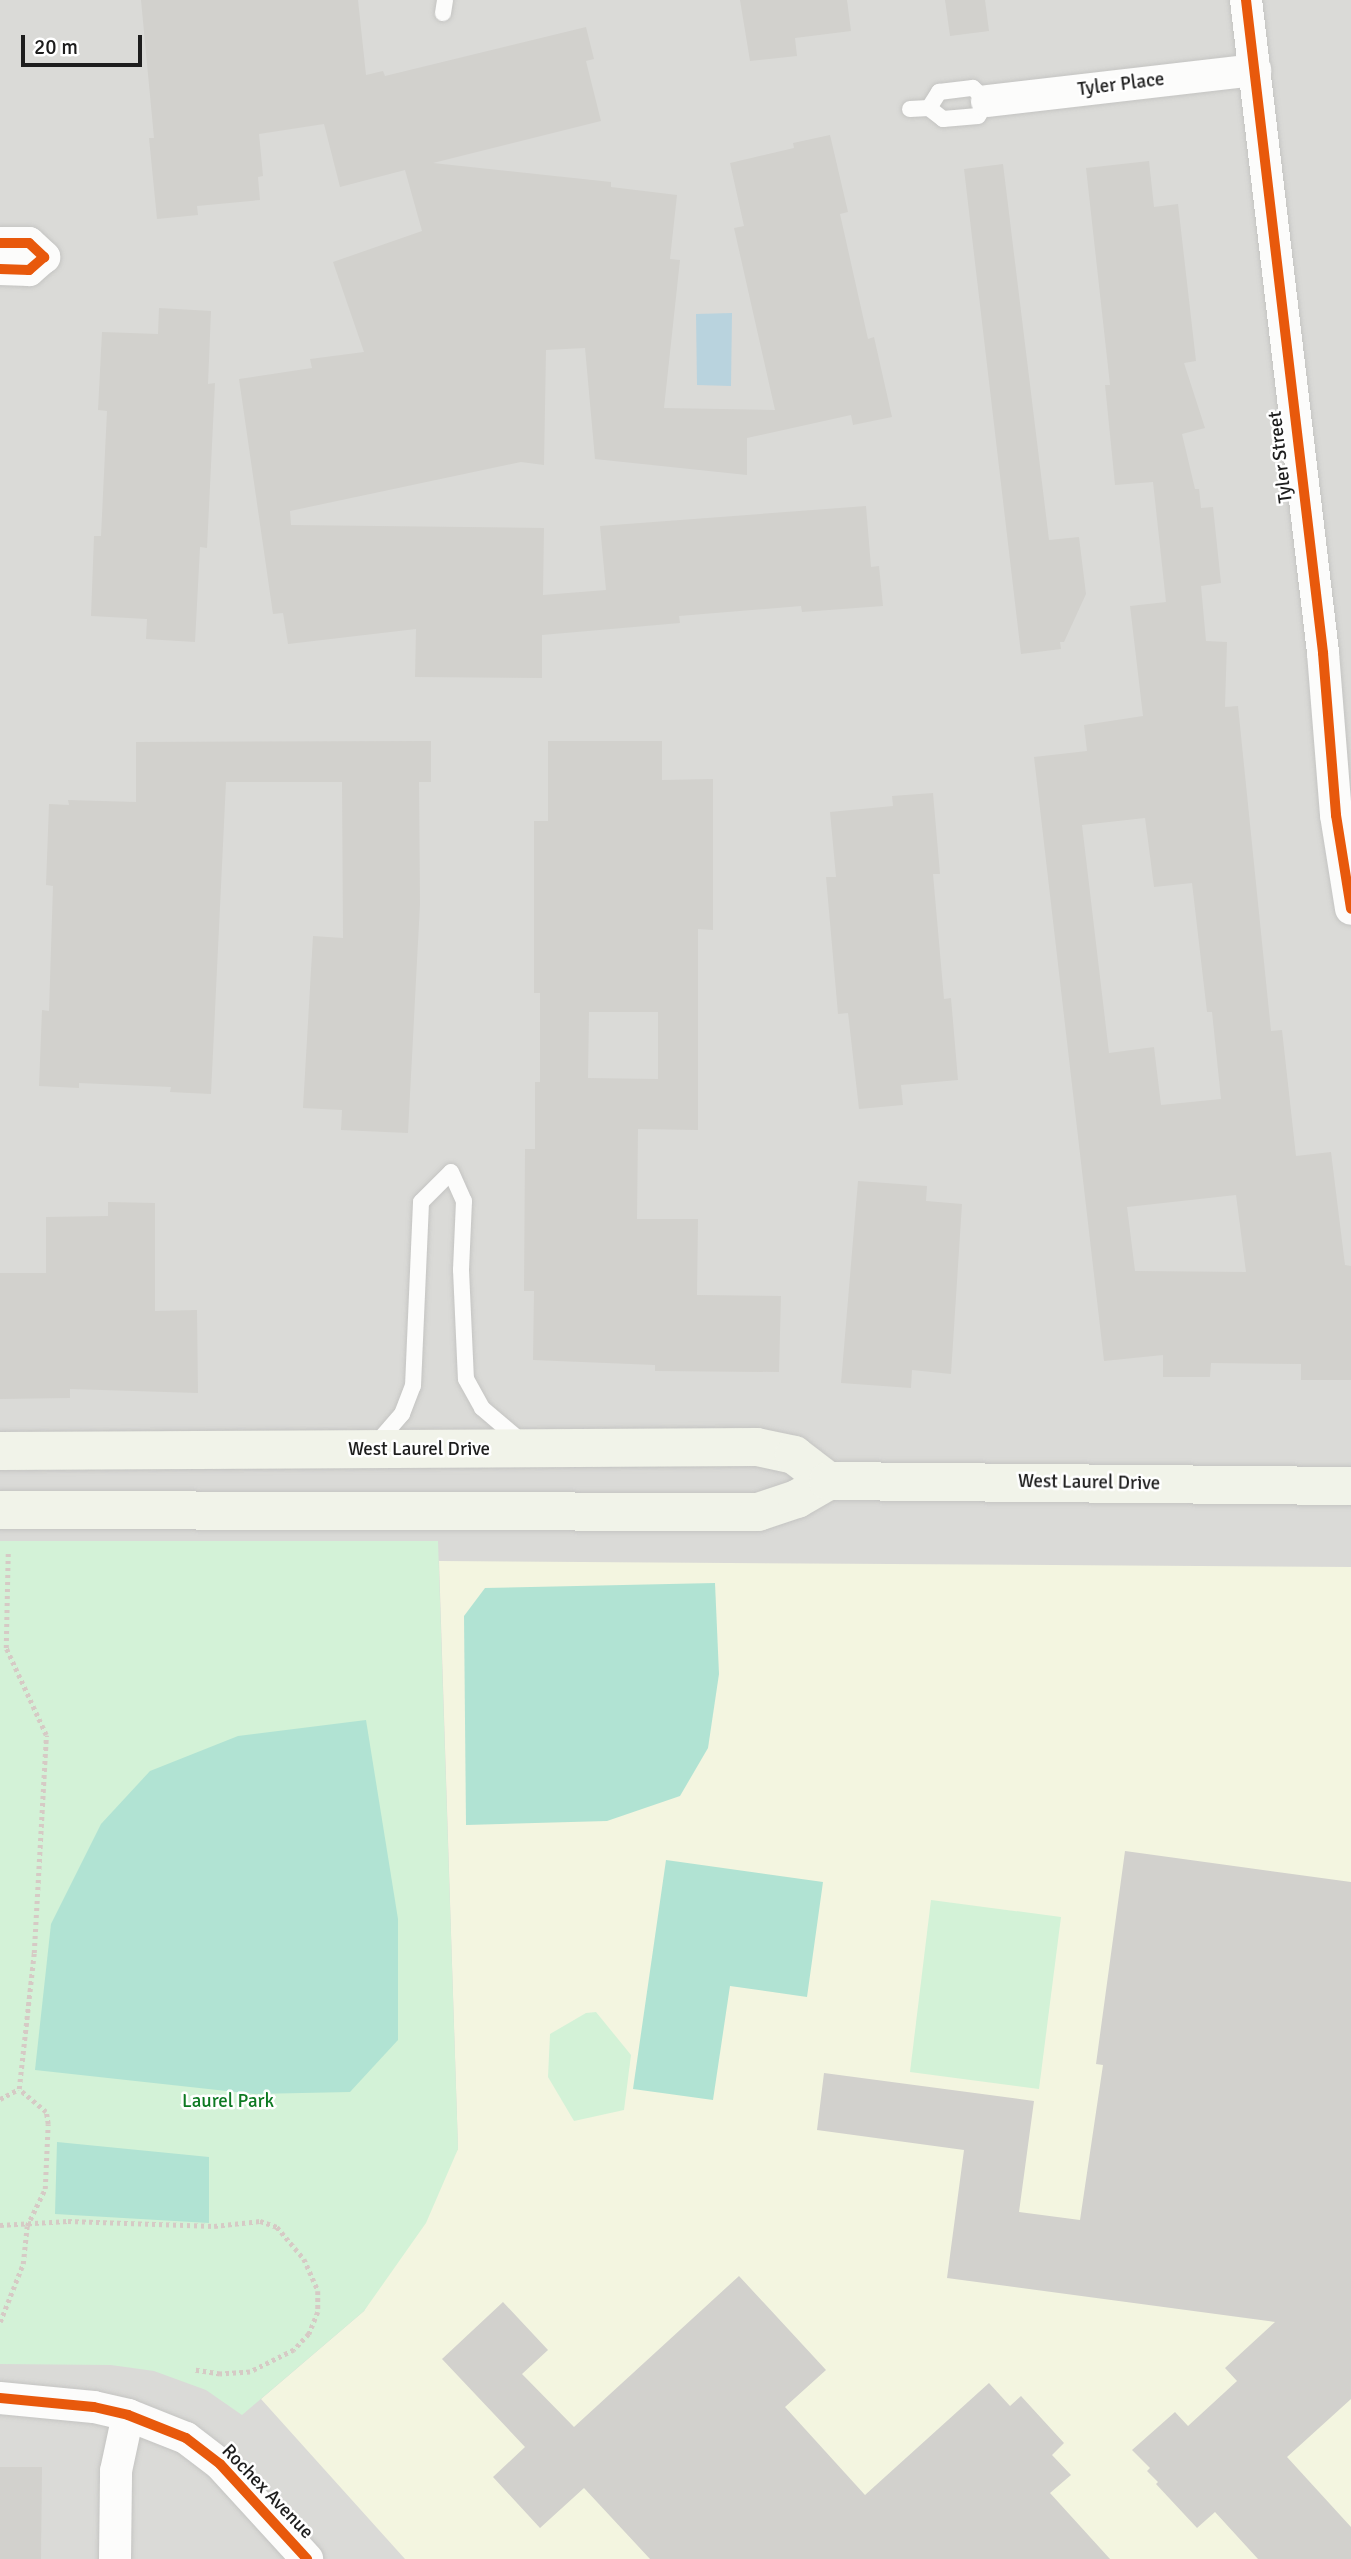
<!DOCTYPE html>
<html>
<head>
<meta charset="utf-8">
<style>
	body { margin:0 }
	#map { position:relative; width:1351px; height:2559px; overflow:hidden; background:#ebebe6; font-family:Signika,sans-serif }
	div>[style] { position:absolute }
	.residential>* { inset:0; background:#dadad7 }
	.education>* { inset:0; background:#f3f5e0 }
	.park>* { inset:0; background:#d3f2d7 }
	.pitch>* { inset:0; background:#b1e3d3 }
	.water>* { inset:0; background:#b9d3de }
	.building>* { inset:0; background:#d2d1cd }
	.path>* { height:4.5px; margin-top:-2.25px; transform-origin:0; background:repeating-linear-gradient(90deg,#d6cac5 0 3.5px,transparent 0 7px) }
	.roads { filter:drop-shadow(0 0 2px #c4c4c2) drop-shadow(0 0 2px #c4c4c2) }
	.lane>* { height:16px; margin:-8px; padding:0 8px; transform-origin:8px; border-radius:8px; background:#fcfcfb }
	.street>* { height:32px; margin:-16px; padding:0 16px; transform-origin:16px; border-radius:16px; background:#fcfcfb }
	.secondary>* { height:38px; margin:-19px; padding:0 19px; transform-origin:19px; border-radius:19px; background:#f1f3e9 }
	.cycleway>* { height:10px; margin:-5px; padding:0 5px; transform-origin:5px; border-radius:5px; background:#e8590c }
	span { translate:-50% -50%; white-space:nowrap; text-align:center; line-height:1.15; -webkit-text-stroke:5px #fff; paint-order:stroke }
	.street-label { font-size:19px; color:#1d1d1d }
	.park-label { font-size:19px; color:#0d7922 }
	.scale { position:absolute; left:21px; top:35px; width:121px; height:32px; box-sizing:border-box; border:4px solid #1d1d1d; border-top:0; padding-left:9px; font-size:21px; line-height:24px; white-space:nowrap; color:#1d1d1d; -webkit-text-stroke:5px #fff; paint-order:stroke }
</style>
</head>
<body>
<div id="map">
	<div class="residential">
		<i style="clip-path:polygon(0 0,1351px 0,1351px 2559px,0 2559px)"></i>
	</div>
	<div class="education">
		<i style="clip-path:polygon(439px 1561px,1351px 1567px,1351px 2559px,405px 2559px,261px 2399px,364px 2311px,458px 2149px)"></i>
	</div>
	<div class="park">
		<i style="clip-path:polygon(0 1541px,438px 1541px,458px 2149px,426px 2223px,364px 2311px,242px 2415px,206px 2390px,154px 2371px,111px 2365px,0 2364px)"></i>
		<i style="clip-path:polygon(931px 1900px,1061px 1917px,1039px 2089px,910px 2072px)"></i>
		<i style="clip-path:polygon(596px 2012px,631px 2055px,624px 2110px,574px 2121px,548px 2077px,550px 2034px,586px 2013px)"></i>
	</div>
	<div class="pitch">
		<i style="clip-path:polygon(715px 1583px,719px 1674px,708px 1748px,680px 1796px,607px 1821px,466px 1825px,464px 1616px,485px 1588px)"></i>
		<i style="clip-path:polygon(366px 1720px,398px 1919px,398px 2040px,350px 2092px,254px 2094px,35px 2070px,51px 1924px,101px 1824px,150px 1771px,238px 1736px)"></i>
		<i style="clip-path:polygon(666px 1860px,823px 1882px,807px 1997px,730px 1986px,713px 2100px,633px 2089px)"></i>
		<i style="clip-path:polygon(57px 2142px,209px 2157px,209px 2223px,55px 2214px)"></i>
	</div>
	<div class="water">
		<i style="clip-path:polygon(732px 313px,731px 386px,697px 385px,696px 314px)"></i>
	</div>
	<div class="building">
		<i style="clip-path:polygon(141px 0,358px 0,366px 75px,383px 71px,385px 76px,586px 27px,594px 59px,586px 61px,601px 121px,433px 163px,611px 182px,611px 187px,677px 195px,670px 259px,680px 260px,664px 408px,775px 410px,734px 228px,744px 226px,730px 163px,794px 148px,793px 143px,830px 135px,848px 212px,840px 214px,868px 339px,874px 337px,892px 417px,853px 425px,851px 415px,747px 438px,747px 475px,595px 459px,585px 348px,546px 350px,544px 465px,521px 462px,290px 511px,291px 525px,544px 528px,543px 595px,606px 590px,600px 526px,866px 506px,871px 567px,879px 566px,883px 606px,802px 612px,801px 606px,679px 616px,680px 623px,542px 635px,542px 678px,415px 677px,416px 629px,288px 644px,283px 613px,273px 614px,239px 379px,312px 368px,310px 359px,364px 352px,333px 262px,422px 231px,405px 170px,340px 187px,324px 124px,259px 134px,263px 176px,258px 177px,260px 200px,197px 206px,198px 215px,157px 219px,149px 138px,154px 138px)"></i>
		<i style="clip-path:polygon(740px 0,847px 0,851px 31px,795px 38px,797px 56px,750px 61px)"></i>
		<i style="clip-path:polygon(945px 0,985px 0,989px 31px,950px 36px)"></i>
		<i style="clip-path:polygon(evenodd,1149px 161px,1154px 207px,1178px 204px,1196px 361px,1184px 363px,1205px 428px,1182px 434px,1195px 489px,1199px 489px,1201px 508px,1213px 507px,1221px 583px,1201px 586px,1206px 641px,1227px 642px,1225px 707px,1238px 706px,1271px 1031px,1282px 1030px,1296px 1156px,1331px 1152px,1345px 1265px,1351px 1266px,1351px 1380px,1301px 1380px,1301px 1364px,1211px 1363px,1210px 1377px,1163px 1377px,1163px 1355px,1104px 1361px,1034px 757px,1087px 751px,1084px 725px,1143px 716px,1130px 606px,1166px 602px,1153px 482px,1115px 485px,1105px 385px,1110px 385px,1086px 168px,1149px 161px,1145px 818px,1154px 887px,1192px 883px,1207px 1012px,1212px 1012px,1221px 1099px,1161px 1105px,1154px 1047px,1109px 1053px,1082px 825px,1145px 818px,1149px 161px,1236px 1195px,1246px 1272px,1135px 1271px,1127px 1207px,1236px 1195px)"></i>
		<i style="clip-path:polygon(1003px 164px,1049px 540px,1079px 537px,1086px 594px,1064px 642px,1060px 642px,1061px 649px,1021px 654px,964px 169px)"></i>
		<i style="clip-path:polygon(159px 308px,211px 311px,208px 384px,215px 383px,207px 548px,200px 547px,195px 642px,146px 639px,147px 619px,91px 616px,94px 536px,101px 536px,107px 411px,98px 410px,102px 332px,158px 334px)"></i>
		<i style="clip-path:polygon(431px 741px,431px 782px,419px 782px,420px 904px,408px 1133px,341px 1130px,342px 1110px,303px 1108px,313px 936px,343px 938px,342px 782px,226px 782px,211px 1094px,170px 1092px,171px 1087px,79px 1083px,79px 1088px,39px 1086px,42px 1010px,49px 1011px,53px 886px,46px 885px,49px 804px,69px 805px,68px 800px,136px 802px,136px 742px)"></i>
		<i style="clip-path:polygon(evenodd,548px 741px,662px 741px,662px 780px,713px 779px,713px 930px,698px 929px,698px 1130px,638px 1129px,637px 1219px,698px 1219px,697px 1295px,781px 1296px,779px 1372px,655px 1371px,655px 1365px,533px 1360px,534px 1291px,524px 1291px,525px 1149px,535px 1149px,535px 1082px,540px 1082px,540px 993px,534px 993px,534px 821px,548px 821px,548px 741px,589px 1012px,658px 1012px,658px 1079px,588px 1078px,589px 1012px)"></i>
		<i style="clip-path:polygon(933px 793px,940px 874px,933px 874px,944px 999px,951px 998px,958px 1080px,901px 1085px,903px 1105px,859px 1109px,848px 1013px,838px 1014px,826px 877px,836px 877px,830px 812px,893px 806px,892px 796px)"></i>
		<i style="clip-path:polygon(858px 1181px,927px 1186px,926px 1201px,962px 1204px,951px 1374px,912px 1370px,911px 1388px,841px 1383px)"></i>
		<i style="clip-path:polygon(108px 1202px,155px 1203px,155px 1311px,197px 1310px,198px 1393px,70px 1389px,70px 1398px,0 1399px,0 1273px,46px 1273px,46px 1217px,108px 1216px)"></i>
		<i style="clip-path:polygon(1125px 1851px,1351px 1882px,1351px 2399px,1287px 2457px,1351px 2527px,1351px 2559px,1258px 2559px,1215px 2512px,1197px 2528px,1156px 2484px,1158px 2482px,1147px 2471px,1150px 2468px,1132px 2450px,1175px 2412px,1188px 2426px,1237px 2381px,1225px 2368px,1275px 2322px,947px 2278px,964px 2150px,817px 2130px,824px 2073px,1034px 2101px,1019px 2212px,1080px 2220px,1103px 2065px,1096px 2064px)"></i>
		<i style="clip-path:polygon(739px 2276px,826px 2370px,785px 2407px,865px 2495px,989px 2383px,1010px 2406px,1021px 2396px,1064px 2443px,1052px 2455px,1071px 2475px,1050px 2493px,1110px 2559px,650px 2559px,584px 2488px,540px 2528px,493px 2477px,525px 2447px,442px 2359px,503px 2302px,548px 2350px,522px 2374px,574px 2427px)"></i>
		<i style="clip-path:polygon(0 2467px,42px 2467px,41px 2559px,0 2559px)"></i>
	</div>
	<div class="path">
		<i style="left:0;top:2099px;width:21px;rotate:-28deg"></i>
		<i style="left:0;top:2225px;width:68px;rotate:-3.4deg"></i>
		<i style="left:68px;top:2221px;width:146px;rotate:2deg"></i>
		<i style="left:214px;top:2226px;width:46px;rotate:-6.2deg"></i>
		<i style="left:260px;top:2221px;width:18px;rotate:19deg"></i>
		<i style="left:277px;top:2227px;width:42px;rotate:49.8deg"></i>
		<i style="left:304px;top:2259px;width:35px;rotate:66deg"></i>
		<i style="left:318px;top:2291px;width:21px;rotate:90deg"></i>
		<i style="left:318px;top:2312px;width:24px;rotate:112deg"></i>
		<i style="left:309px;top:2334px;width:22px;rotate:133deg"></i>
		<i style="left:294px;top:2350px;width:49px;rotate:153.4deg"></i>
		<i style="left:250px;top:2372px;width:30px;rotate:176deg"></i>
		<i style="left:220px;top:2374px;width:26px;rotate:-171deg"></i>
		<i style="left:0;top:2322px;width:62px;rotate:-68.4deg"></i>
		<i style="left:23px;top:2264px;width:38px;rotate:-84deg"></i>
		<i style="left:27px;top:2226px;width:41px;rotate:-64.1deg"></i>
		<i style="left:45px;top:2189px;width:65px;rotate:-87.4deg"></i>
		<i style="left:48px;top:2124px;width:12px;rotate:-99deg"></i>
		<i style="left:46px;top:2112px;width:35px;rotate:-140deg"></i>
		<i style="left:19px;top:2089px;width:137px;rotate:-83.7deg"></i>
		<i style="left:34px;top:1953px;width:218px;rotate:-86.8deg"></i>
		<i style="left:46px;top:1735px;width:96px;rotate:-114.7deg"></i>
		<i style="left:6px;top:1648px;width:96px;rotate:-88.8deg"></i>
	</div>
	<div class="roads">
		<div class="lane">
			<i style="left:443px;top:13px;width:13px;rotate:-81deg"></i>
			<i style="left:973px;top:88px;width:19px;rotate:43deg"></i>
			<i style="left:987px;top:101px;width:17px;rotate:121deg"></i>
			<i style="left:978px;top:116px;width:35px;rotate:175deg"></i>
			<i style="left:943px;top:119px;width:18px;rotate:-142deg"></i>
			<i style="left:929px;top:108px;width:19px;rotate:-58deg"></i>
			<i style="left:939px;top:92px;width:34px;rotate:-7deg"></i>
			<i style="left:910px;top:109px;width:19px;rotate:-3deg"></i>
			<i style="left:375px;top:1445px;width:41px;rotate:-48.9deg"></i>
			<i style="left:402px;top:1414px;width:30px;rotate:-69deg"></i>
			<i style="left:413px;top:1386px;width:184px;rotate:-87.5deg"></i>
			<i style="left:421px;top:1202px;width:42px;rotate:-45deg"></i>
			<i style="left:451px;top:1172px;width:32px;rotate:66deg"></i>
			<i style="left:464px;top:1201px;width:69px;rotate:92.5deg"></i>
			<i style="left:461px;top:1270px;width:109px;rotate:87.4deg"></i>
			<i style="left:466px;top:1379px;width:33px;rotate:61deg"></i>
			<i style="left:482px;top:1408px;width:52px;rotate:40.4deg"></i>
		</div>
		<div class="street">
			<i style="left:1246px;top:0;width:658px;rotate:83.27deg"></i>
			<i style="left:1323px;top:653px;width:163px;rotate:85.4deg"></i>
			<i style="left:1336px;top:815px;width:95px;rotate:80.9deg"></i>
			<i style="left:987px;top:101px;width:270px;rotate:-6.6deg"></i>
			<i style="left:0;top:243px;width:29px"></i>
			<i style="left:29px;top:243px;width:21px;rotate:43deg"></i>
			<i style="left:44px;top:257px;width:20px;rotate:139deg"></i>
			<i style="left:29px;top:270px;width:29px;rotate:-178deg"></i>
			<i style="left:0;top:2398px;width:94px;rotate:5.5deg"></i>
			<i style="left:94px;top:2407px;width:35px;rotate:13deg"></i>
			<i style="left:128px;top:2415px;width:62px;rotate:21.6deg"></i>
			<i style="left:186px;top:2438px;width:43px;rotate:37.4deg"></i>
			<i style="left:220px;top:2464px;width:129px;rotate:47.5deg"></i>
			<i style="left:115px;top:2559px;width:88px;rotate:-89.3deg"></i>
			<i style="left:116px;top:2471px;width:57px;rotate:-77.9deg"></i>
		</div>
		<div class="secondary">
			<i style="left:0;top:1451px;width:757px;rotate:-0.3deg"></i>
			<i style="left:757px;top:1447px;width:38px;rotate:12deg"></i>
			<i style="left:794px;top:1455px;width:43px;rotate:37.4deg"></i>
			<i style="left:0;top:1510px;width:758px;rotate:0.15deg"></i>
			<i style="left:758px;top:1512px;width:41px;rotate:-18.4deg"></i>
			<i style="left:797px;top:1499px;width:36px;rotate:-30deg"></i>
			<i style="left:828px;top:1481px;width:523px;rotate:0.55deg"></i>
		</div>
	</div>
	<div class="cycleway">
		<i style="left:1246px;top:0;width:658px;rotate:83.27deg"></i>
		<i style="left:1323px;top:653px;width:163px;rotate:85.4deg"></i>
		<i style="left:1336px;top:815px;width:95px;rotate:80.9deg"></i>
		<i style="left:0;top:243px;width:29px"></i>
		<i style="left:29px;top:243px;width:21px;rotate:43deg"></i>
		<i style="left:44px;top:257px;width:20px;rotate:139deg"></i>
		<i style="left:29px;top:270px;width:29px;rotate:-178deg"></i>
		<i style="left:0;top:2398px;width:94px;rotate:5.5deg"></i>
		<i style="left:94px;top:2407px;width:35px;rotate:13deg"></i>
		<i style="left:128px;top:2415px;width:62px;rotate:21.6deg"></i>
		<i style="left:186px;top:2438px;width:43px;rotate:37.4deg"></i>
		<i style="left:220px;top:2464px;width:129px;rotate:47.5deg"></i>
	</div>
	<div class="street-label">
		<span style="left:1121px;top:85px;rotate:-7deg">Tyler Place</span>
		<span style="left:1281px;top:457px;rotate:-97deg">Tyler Street</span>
		<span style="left:419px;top:1450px">West Laurel Drive</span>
		<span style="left:1089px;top:1483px;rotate:1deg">West Laurel Drive</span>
		<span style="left:267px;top:2492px;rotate:46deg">Rochex Avenue</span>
	</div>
	<div class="park-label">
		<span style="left:228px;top:2102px">Laurel Park</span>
	</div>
	<div class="scale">20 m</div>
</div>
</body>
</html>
